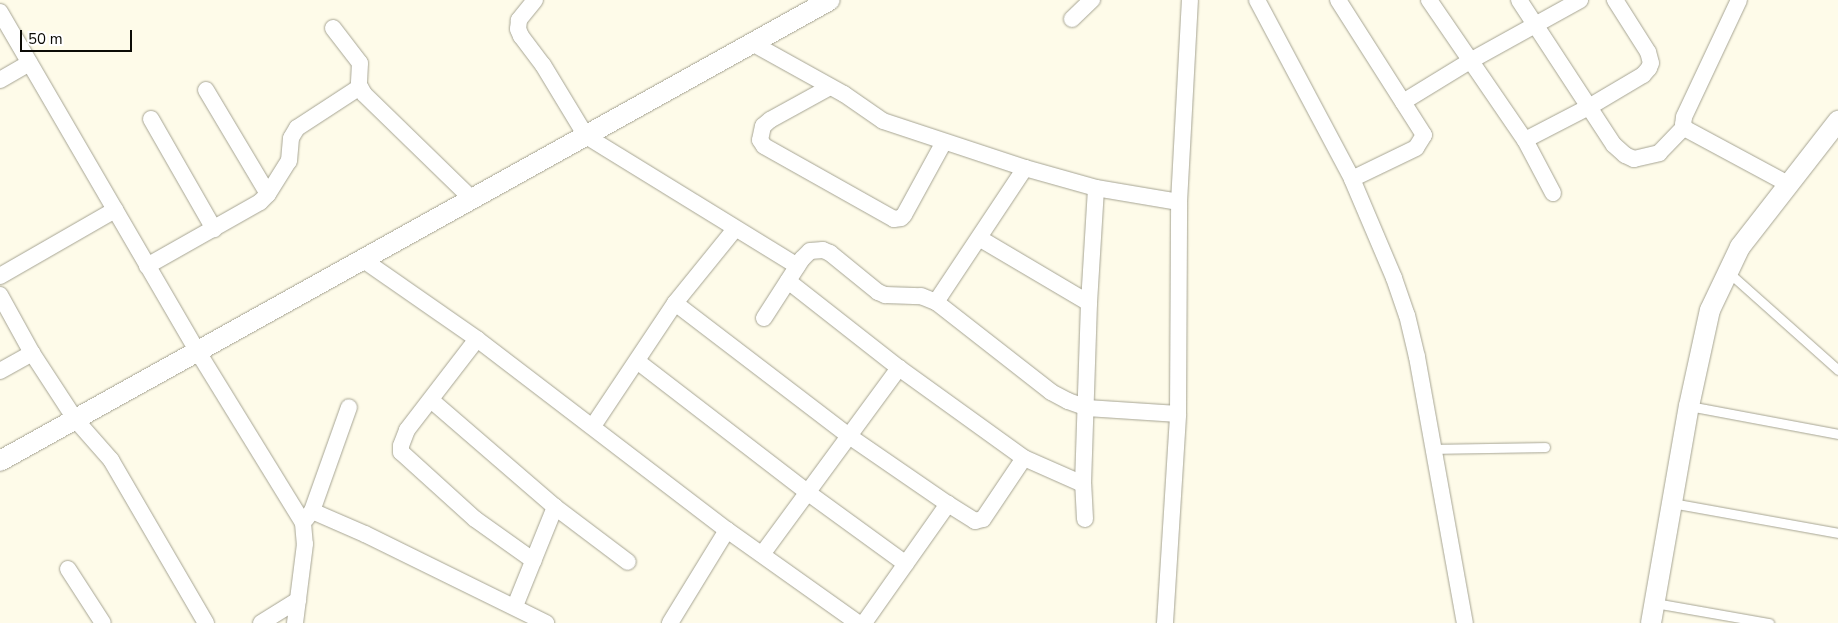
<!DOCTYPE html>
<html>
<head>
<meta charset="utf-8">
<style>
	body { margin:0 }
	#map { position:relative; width:1838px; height:623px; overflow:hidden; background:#fefbe9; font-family:"Nunito Sans",sans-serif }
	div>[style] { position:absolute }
	.roads { filter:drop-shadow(0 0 1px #a6a493) drop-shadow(0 0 1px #a6a493) }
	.service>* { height:9px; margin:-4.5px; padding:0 4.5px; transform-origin:4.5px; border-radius:4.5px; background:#fff }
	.minor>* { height:16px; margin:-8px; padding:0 8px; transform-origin:8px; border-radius:8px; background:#fff }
	.tertiary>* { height:20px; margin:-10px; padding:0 10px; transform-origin:10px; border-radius:10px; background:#fff }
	span { translate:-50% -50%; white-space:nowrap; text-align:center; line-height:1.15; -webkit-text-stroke:4.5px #fff; paint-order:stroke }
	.scale { position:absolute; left:20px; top:30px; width:112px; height:22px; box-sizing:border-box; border:2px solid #0c0b06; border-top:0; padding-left:6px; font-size:15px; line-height:18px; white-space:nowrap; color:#0c0b06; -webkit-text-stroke:4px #fff; paint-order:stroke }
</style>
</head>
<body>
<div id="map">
	<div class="roads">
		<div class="service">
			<i style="left:1727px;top:271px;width:149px;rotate:41.7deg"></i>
			<i style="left:1689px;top:406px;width:152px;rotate:10.6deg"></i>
			<i style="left:1433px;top:449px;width:112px;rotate:-1deg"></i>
			<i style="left:1672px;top:503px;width:169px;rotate:10.2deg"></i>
			<i style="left:1655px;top:603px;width:116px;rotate:10deg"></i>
		</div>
		<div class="minor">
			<i style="left:535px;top:0;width:26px;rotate:129deg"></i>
			<i style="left:519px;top:20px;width:9px;rotate:96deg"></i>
			<i style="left:518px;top:29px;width:8px;rotate:67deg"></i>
			<i style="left:521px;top:36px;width:36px;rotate:53deg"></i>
			<i style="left:543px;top:65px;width:83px;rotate:58.8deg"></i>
			<i style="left:586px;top:136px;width:248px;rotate:31.6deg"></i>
			<i style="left:1257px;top:0;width:203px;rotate:62deg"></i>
			<i style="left:1352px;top:179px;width:108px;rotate:67deg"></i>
			<i style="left:1394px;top:278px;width:39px;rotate:71deg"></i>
			<i style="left:1407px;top:315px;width:43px;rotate:76.6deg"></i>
			<i style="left:1417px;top:357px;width:270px;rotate:79.8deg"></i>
			<i style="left:1338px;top:0;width:160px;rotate:57.5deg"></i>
			<i style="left:1424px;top:135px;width:15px;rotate:122deg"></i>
			<i style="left:1416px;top:148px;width:71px;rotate:154.2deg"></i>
			<i style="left:1429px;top:0;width:170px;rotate:55.6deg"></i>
			<i style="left:1525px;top:140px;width:60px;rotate:62.2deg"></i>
			<i style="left:1519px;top:0;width:173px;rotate:56.8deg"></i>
			<i style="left:1614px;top:145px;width:15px;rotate:42deg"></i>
			<i style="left:1625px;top:155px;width:10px;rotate:24deg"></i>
			<i style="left:1634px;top:159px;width:26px;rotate:-13deg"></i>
			<i style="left:1659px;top:153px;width:36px;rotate:-46deg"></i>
			<i style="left:1739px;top:0;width:129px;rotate:115.2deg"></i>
			<i style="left:1684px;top:117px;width:8px;rotate:97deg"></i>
			<i style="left:1683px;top:125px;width:5px;rotate:53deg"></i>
			<i style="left:1686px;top:129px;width:116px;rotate:28.3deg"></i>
			<i style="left:0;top:12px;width:393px;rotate:59.8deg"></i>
			<i style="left:198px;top:352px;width:201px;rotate:58.4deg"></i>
			<i style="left:303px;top:523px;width:21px;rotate:85deg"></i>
			<i style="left:305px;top:544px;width:80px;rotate:97.2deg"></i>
			<i style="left:1072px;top:19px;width:28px;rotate:-44deg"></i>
			<i style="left:333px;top:28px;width:44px;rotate:52.4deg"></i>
			<i style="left:360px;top:63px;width:22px;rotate:93deg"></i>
			<i style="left:359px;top:85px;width:10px;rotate:61deg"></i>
			<i style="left:364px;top:94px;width:151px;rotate:44.2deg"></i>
			<i style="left:752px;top:43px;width:105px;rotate:29deg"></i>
			<i style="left:844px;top:94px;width:47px;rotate:34.7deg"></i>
			<i style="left:883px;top:121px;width:150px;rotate:18.3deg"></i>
			<i style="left:0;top:80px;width:34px;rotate:-30deg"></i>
			<i style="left:830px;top:87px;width:68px;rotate:151.2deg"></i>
			<i style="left:770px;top:120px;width:9px;rotate:139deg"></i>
			<i style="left:763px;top:126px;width:14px;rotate:102deg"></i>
			<i style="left:760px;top:140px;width:7px;rotate:56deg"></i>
			<i style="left:764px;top:146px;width:149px;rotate:29.3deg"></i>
			<i style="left:894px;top:219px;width:7px;rotate:-8deg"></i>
			<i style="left:901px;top:218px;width:4px;rotate:-45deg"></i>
			<i style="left:904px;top:215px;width:83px;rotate:-61.3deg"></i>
			<i style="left:206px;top:90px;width:121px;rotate:59.2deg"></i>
			<i style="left:1403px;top:102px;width:79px;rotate:-31.5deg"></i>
			<i style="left:1470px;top:61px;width:126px;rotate:-29deg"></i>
			<i style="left:151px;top:119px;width:127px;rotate:60.2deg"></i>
			<i style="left:1525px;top:140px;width:72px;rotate:-27.3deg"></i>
			<i style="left:1589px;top:107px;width:63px;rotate:-30.7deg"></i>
			<i style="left:1643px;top:75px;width:9px;rotate:-49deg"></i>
			<i style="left:1649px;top:68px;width:5px;rotate:-68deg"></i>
			<i style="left:1651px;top:63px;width:11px;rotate:-105deg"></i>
			<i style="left:1648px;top:52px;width:62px;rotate:-122.4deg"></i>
			<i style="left:979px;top:238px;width:128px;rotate:30.6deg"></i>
			<i style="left:362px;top:259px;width:140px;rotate:34.8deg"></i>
			<i style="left:477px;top:339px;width:315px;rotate:37.4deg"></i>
			<i style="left:727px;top:530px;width:161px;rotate:35.4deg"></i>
			<i style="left:147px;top:266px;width:130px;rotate:-29.5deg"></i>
			<i style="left:260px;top:202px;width:11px;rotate:-45deg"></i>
			<i style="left:268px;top:194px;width:39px;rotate:-58deg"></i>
			<i style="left:289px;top:161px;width:23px;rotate:-85deg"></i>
			<i style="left:291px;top:138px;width:12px;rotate:-59deg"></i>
			<i style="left:297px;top:128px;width:75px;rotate:-33.1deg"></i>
			<i style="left:0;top:276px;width:133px;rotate:-29.9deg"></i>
			<i style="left:788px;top:281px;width:141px;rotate:38.1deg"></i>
			<i style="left:899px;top:368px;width:154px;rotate:35.8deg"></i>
			<i style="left:1024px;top:458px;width:64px;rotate:23.8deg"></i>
			<i style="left:0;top:295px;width:66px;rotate:61.1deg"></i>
			<i style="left:32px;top:353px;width:79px;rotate:56.9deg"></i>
			<i style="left:75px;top:419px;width:55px;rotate:48.7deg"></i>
			<i style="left:111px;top:460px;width:189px;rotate:59.8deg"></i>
			<i style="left:936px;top:302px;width:161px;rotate:-56.4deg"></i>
			<i style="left:1025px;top:168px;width:74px;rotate:15.7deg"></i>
			<i style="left:1096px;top:188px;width:84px;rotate:9.6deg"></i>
			<i style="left:675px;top:303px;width:219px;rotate:37.4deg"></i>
			<i style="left:849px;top:436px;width:120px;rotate:34.5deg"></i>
			<i style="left:764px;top:318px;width:70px;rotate:-57.2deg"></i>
			<i style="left:802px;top:259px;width:11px;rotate:-45deg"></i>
			<i style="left:810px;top:251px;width:13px;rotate:-4deg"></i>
			<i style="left:823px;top:250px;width:8px;rotate:23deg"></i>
			<i style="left:830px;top:253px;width:62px;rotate:39.1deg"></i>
			<i style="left:878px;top:292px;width:8px;rotate:23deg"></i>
			<i style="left:885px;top:295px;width:36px;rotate:2deg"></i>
			<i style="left:921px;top:296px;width:16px;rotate:22deg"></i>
			<i style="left:936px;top:302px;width:146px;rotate:38deg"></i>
			<i style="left:1051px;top:392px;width:19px;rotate:28deg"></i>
			<i style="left:1068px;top:401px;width:20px;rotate:20deg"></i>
			<i style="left:1087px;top:408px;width:91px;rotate:3.8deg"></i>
			<i style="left:477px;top:339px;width:115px;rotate:127.6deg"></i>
			<i style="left:407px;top:430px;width:17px;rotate:111deg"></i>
			<i style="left:401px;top:446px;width:6px;rotate:90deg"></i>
			<i style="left:401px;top:452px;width:100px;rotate:42.2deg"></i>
			<i style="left:475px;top:519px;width:72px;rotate:35.4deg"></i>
			<i style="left:637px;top:361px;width:215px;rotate:37.6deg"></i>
			<i style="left:807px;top:492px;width:122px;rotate:36deg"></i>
			<i style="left:0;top:371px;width:37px;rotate:-29deg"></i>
			<i style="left:431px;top:400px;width:164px;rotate:40.8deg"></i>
			<i style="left:555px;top:507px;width:91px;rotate:37deg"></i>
			<i style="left:593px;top:426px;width:148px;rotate:-56.3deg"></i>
			<i style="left:675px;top:303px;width:95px;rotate:-51deg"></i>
			<i style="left:312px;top:511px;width:58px;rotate:23.5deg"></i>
			<i style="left:365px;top:534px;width:202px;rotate:26.2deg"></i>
			<i style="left:306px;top:519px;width:10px;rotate:-53deg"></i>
			<i style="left:312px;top:511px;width:110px;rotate:-70.4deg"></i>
			<i style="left:1085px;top:519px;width:35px;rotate:-93deg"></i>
			<i style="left:1083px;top:484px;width:181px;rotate:-88.1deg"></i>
			<i style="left:1089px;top:303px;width:115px;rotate:-86.5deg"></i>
			<i style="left:763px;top:553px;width:230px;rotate:-53.7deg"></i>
			<i style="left:68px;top:569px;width:64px;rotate:57.1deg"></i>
			<i style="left:515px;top:606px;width:107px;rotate:-68deg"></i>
			<i style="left:261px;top:623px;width:44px;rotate:-31.9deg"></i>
			<i style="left:670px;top:623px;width:109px;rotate:-58.5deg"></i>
			<i style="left:864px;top:623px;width:146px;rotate:-54.8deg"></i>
			<i style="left:948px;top:504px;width:32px;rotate:32deg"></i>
			<i style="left:975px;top:521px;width:8px;rotate:-14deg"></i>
			<i style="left:983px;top:519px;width:73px;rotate:-56.1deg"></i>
			<i style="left:1165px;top:623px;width:209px;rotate:-86.4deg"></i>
			<i style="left:1178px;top:414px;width:212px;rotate:-89.7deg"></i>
			<i style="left:1179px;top:202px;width:202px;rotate:-86.9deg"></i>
		</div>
		<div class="tertiary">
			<i style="left:0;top:461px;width:949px;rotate:-29.05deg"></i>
			<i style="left:1651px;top:623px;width:220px;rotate:-80.1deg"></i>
			<i style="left:1689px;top:406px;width:98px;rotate:-77.7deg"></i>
			<i style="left:1710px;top:310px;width:70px;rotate:-64.5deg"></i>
			<i style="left:1740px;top:247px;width:160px;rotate:-52.1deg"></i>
		</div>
	</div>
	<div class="scale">50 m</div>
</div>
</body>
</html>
